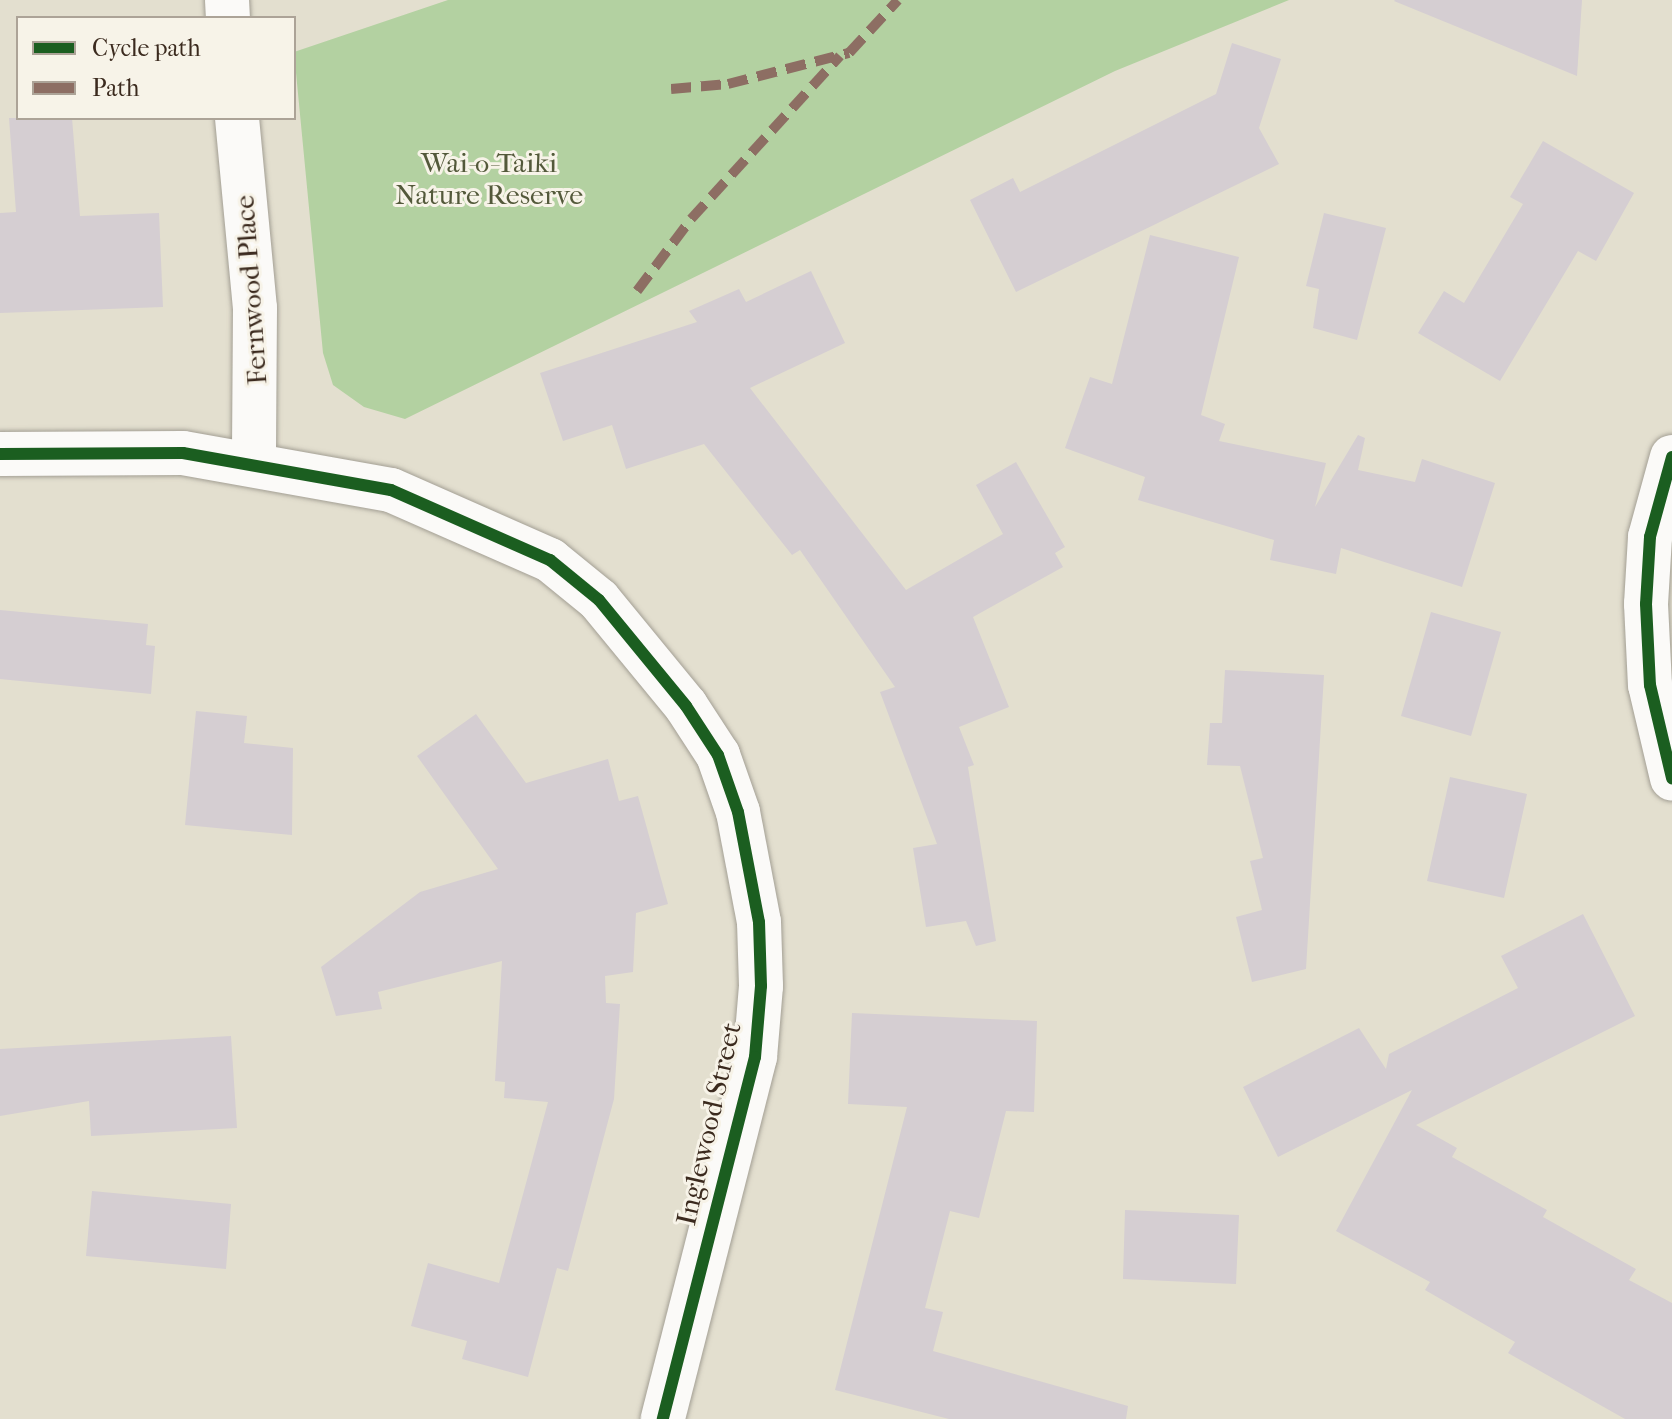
<!DOCTYPE html>
<html>
<head>
<meta charset="utf-8">
<style>
	body { margin:0 }
	#map { position:relative; width:1672px; height:1419px; overflow:hidden; background:#e3dfcf; font-family:"IM FELL French Canon",serif }
	div>[style] { position:absolute }
	.green>* { inset:0; background:#b3d1a1 }
	.building>* { inset:0; background:#d5ced2 }
	.roads { filter:drop-shadow(0 0 2px #a39f94) drop-shadow(0 0 2px #a39f94) }
	.minor>* { height:44px; margin:-22px; padding:0 22px; transform-origin:22px; border-radius:22px; background:#fbfaf8 }
	.quiet>* { height:10px; margin-top:-5px; transform-origin:0; background:repeating-linear-gradient(90deg,#8d6e63 0 20px,transparent 0 30px) }
	.cycleway>* { height:12px; margin:-6px; padding:0 6px; transform-origin:6px; border-radius:6px; background:#1b5e20 }
	span { translate:-50% -50%; white-space:nowrap; text-align:center; line-height:1.15; -webkit-text-stroke:6px #f7f3e8; paint-order:stroke }
	.park-label { font-size:28px; color:#53593a }
	.street-label { font-size:28px; color:#3b2a1e }
	.legend { position:absolute; left:16px; top:16px; width:280px; height:104px; box-sizing:border-box; background:#f7f3e8; border:2px solid #aca397; margin:0; padding:10px 14px; list-style:none; font-size:24px; color:#3b2a1e }
	.legend li { display:flex; align-items:center; gap:16px; height:40px }
	.legend b { width:40px; border:2px solid #aca397 }
</style>
</head>
<body>
<div id="map">
	<div class="green">
		<i style="clip-path:polygon(448px 0,1289px 0,1115px 71px,405px 419px,364px 407px,333px 385px,323px 353px,294px 52px)"></i>
	</div>
	<div class="building">
		<i style="clip-path:polygon(1582px 0,1577px 76px,1394px 1px,1395px 0)"></i>
		<i style="clip-path:polygon(1232px 43px,1281px 59px,1259px 128px,1279px 164px,1016px 292px,970px 200px,1013px 178px,1020px 192px,1216px 94px)"></i>
		<i style="clip-path:polygon(9px 118px,72px 118px,80px 216px,159px 213px,163px 307px,0 313px,0 213px,16px 212px)"></i>
		<i style="clip-path:polygon(1543px 141px,1634px 193px,1596px 261px,1578px 251px,1500px 381px,1418px 333px,1444px 291px,1464px 303px,1523px 204px,1510px 197px)"></i>
		<i style="clip-path:polygon(1324px 213px,1386px 228px,1357px 340px,1313px 328px,1319px 289px,1306px 286px)"></i>
		<i style="clip-path:polygon(1150px 235px,1239px 257px,1201px 415px,1225px 424px,1219px 441px,1326px 463px,1315px 507px,1358px 435px,1365px 438px,1358px 470px,1415px 482px,1422px 459px,1495px 483px,1462px 587px,1341px 548px,1336px 574px,1270px 560px,1274px 540px,1138px 500px,1145px 477px,1065px 448px,1090px 377px,1112px 384px)"></i>
		<i style="clip-path:polygon(811px 271px,845px 343px,750px 388px,906px 590px,1003px 534px,976px 485px,1016px 462px,1065px 547px,1055px 553px,1063px 567px,973px 617px,1009px 707px,959px 727px,974px 765px,968px 767px,996px 941px,976px 946px,966px 921px,926px 927px,913px 848px,937px 844px,880px 692px,895px 687px,800px 550px,792px 555px,704px 444px,626px 469px,612px 425px,563px 441px,540px 373px,697px 322px,689px 311px,739px 289px,746px 302px)"></i>
		<i style="clip-path:polygon(0 610px,148px 624px,146px 645px,155px 646px,151px 694px,0 679px)"></i>
		<i style="clip-path:polygon(1431px 612px,1501px 632px,1471px 736px,1401px 716px)"></i>
		<i style="clip-path:polygon(1225px 670px,1324px 675px,1306px 969px,1252px 982px,1236px 917px,1262px 910px,1250px 861px,1263px 858px,1240px 766px,1207px 765px,1210px 723px,1222px 723px)"></i>
		<i style="clip-path:polygon(196px 711px,247px 716px,244px 743px,293px 748px,292px 835px,185px 825px)"></i>
		<i style="clip-path:polygon(476px 714px,526px 783px,608px 759px,619px 801px,638px 796px,668px 904px,636px 913px,633px 972px,605px 976px,606px 1003px,620px 1004px,614px 1099px,568px 1271px,557px 1268px,528px 1377px,462px 1359px,467px 1341px,411px 1326px,428px 1263px,499px 1283px,548px 1102px,504px 1098px,505px 1082px,495px 1081px,502px 961px,378px 992px,382px 1009px,336px 1016px,321px 967px,420px 892px,498px 869px,417px 756px)"></i>
		<i style="clip-path:polygon(1450px 777px,1527px 794px,1504px 898px,1427px 881px)"></i>
		<i style="clip-path:polygon(1583px 914px,1635px 1016px,1416px 1125px,1457px 1148px,1452px 1157px,1547px 1210px,1543px 1217px,1636px 1269px,1629px 1280px,1672px 1303px,1672px 1419px,1625px 1419px,1508px 1353px,1515px 1342px,1425px 1290px,1430px 1282px,1336px 1231px,1412px 1090px,1278px 1157px,1243px 1087px,1359px 1028px,1386px 1069px,1389px 1054px,1518px 988px,1501px 956px)"></i>
		<i style="clip-path:polygon(852px 1013px,1037px 1021px,1034px 1112px,1006px 1111px,979px 1218px,950px 1211px,925px 1308px,943px 1312px,933px 1351px,1128px 1406px,1126px 1419px,949px 1419px,835px 1390px,907px 1107px,848px 1104px)"></i>
		<i style="clip-path:polygon(231px 1036px,237px 1128px,91px 1136px,89px 1101px,0 1116px,0 1049px)"></i>
		<i style="clip-path:polygon(92px 1191px,231px 1204px,226px 1269px,86px 1256px)"></i>
		<i style="clip-path:polygon(1125px 1210px,1239px 1215px,1236px 1284px,1123px 1279px)"></i>
	</div>
	<div class="roads">
		<div class="minor">
			<i style="left:227px;top:0;width:18px;rotate:87deg"></i>
			<i style="left:237px;top:118px;width:191px;rotate:84.6deg"></i>
			<i style="left:255px;top:308px;width:155px;rotate:90.4deg"></i>
			<i style="left:0;top:454px;width:183px;rotate:-0.3deg"></i>
			<i style="left:183px;top:453px;width:211px;rotate:10.1deg"></i>
			<i style="left:391px;top:490px;width:174px;rotate:23.8deg"></i>
			<i style="left:550px;top:560px;width:63px;rotate:39.2deg"></i>
			<i style="left:599px;top:600px;width:137px;rotate:50.6deg"></i>
			<i style="left:686px;top:706px;width:59px;rotate:56.9deg"></i>
			<i style="left:718px;top:755px;width:60px;rotate:70.7deg"></i>
			<i style="left:738px;top:812px;width:112px;rotate:79.2deg"></i>
			<i style="left:759px;top:922px;width:64px;rotate:88.2deg"></i>
			<i style="left:761px;top:986px;width:71px;rotate:94.8deg"></i>
			<i style="left:755px;top:1057px;width:374px;rotate:104.3deg"></i>
			<i style="left:1672px;top:457px;width:83px;rotate:105.4deg"></i>
			<i style="left:1650px;top:537px;width:67px;rotate:93.4deg"></i>
			<i style="left:1646px;top:604px;width:81px;rotate:87.2deg"></i>
			<i style="left:1650px;top:685px;width:96px;rotate:76.7deg"></i>
		</div>
	</div>
	<div class="quiet">
		<i style="left:671px;top:89px;width:57px;rotate:-5deg"></i>
		<i style="left:728px;top:84px;width:125px;rotate:-14.4deg"></i>
		<i style="left:849px;top:53px;width:72px;rotate:-47.2deg"></i>
		<i style="left:637px;top:291px;width:90px;rotate:-53.1deg"></i>
		<i style="left:691px;top:219px;width:221px;rotate:-47.6deg"></i>
	</div>
	<div class="cycleway">
		<i style="left:0;top:454px;width:183px;rotate:-0.3deg"></i>
		<i style="left:183px;top:453px;width:211px;rotate:10.1deg"></i>
		<i style="left:391px;top:490px;width:174px;rotate:23.8deg"></i>
		<i style="left:550px;top:560px;width:63px;rotate:39.2deg"></i>
		<i style="left:599px;top:600px;width:137px;rotate:50.6deg"></i>
		<i style="left:686px;top:706px;width:59px;rotate:56.9deg"></i>
		<i style="left:718px;top:755px;width:60px;rotate:70.7deg"></i>
		<i style="left:738px;top:812px;width:112px;rotate:79.2deg"></i>
		<i style="left:759px;top:922px;width:64px;rotate:88.2deg"></i>
		<i style="left:761px;top:986px;width:71px;rotate:94.8deg"></i>
		<i style="left:755px;top:1057px;width:374px;rotate:104.3deg"></i>
		<i style="left:1672px;top:457px;width:83px;rotate:105.4deg"></i>
		<i style="left:1650px;top:537px;width:67px;rotate:93.4deg"></i>
		<i style="left:1646px;top:604px;width:81px;rotate:87.2deg"></i>
		<i style="left:1650px;top:685px;width:96px;rotate:76.7deg"></i>
	</div>
	<div class="park-label">
		<span style="left:489px;top:179px">Wai-o-Taiki<br>Nature Reserve</span>
	</div>
	<div class="street-label">
		<span style="left:251px;top:290px;rotate:-94deg">Fernwood Place</span>
		<span style="left:709px;top:1124px;rotate:-77deg">Inglewood Street</span>
	</div>
	<ul class="legend">
	<li><b style="height:10px;background:#1b5e20"></b>Cycle path</li>
	<li><b style="height:10px;background:#8d6e63"></b>Path</li>
	</ul>
</div>
</body>
</html>
